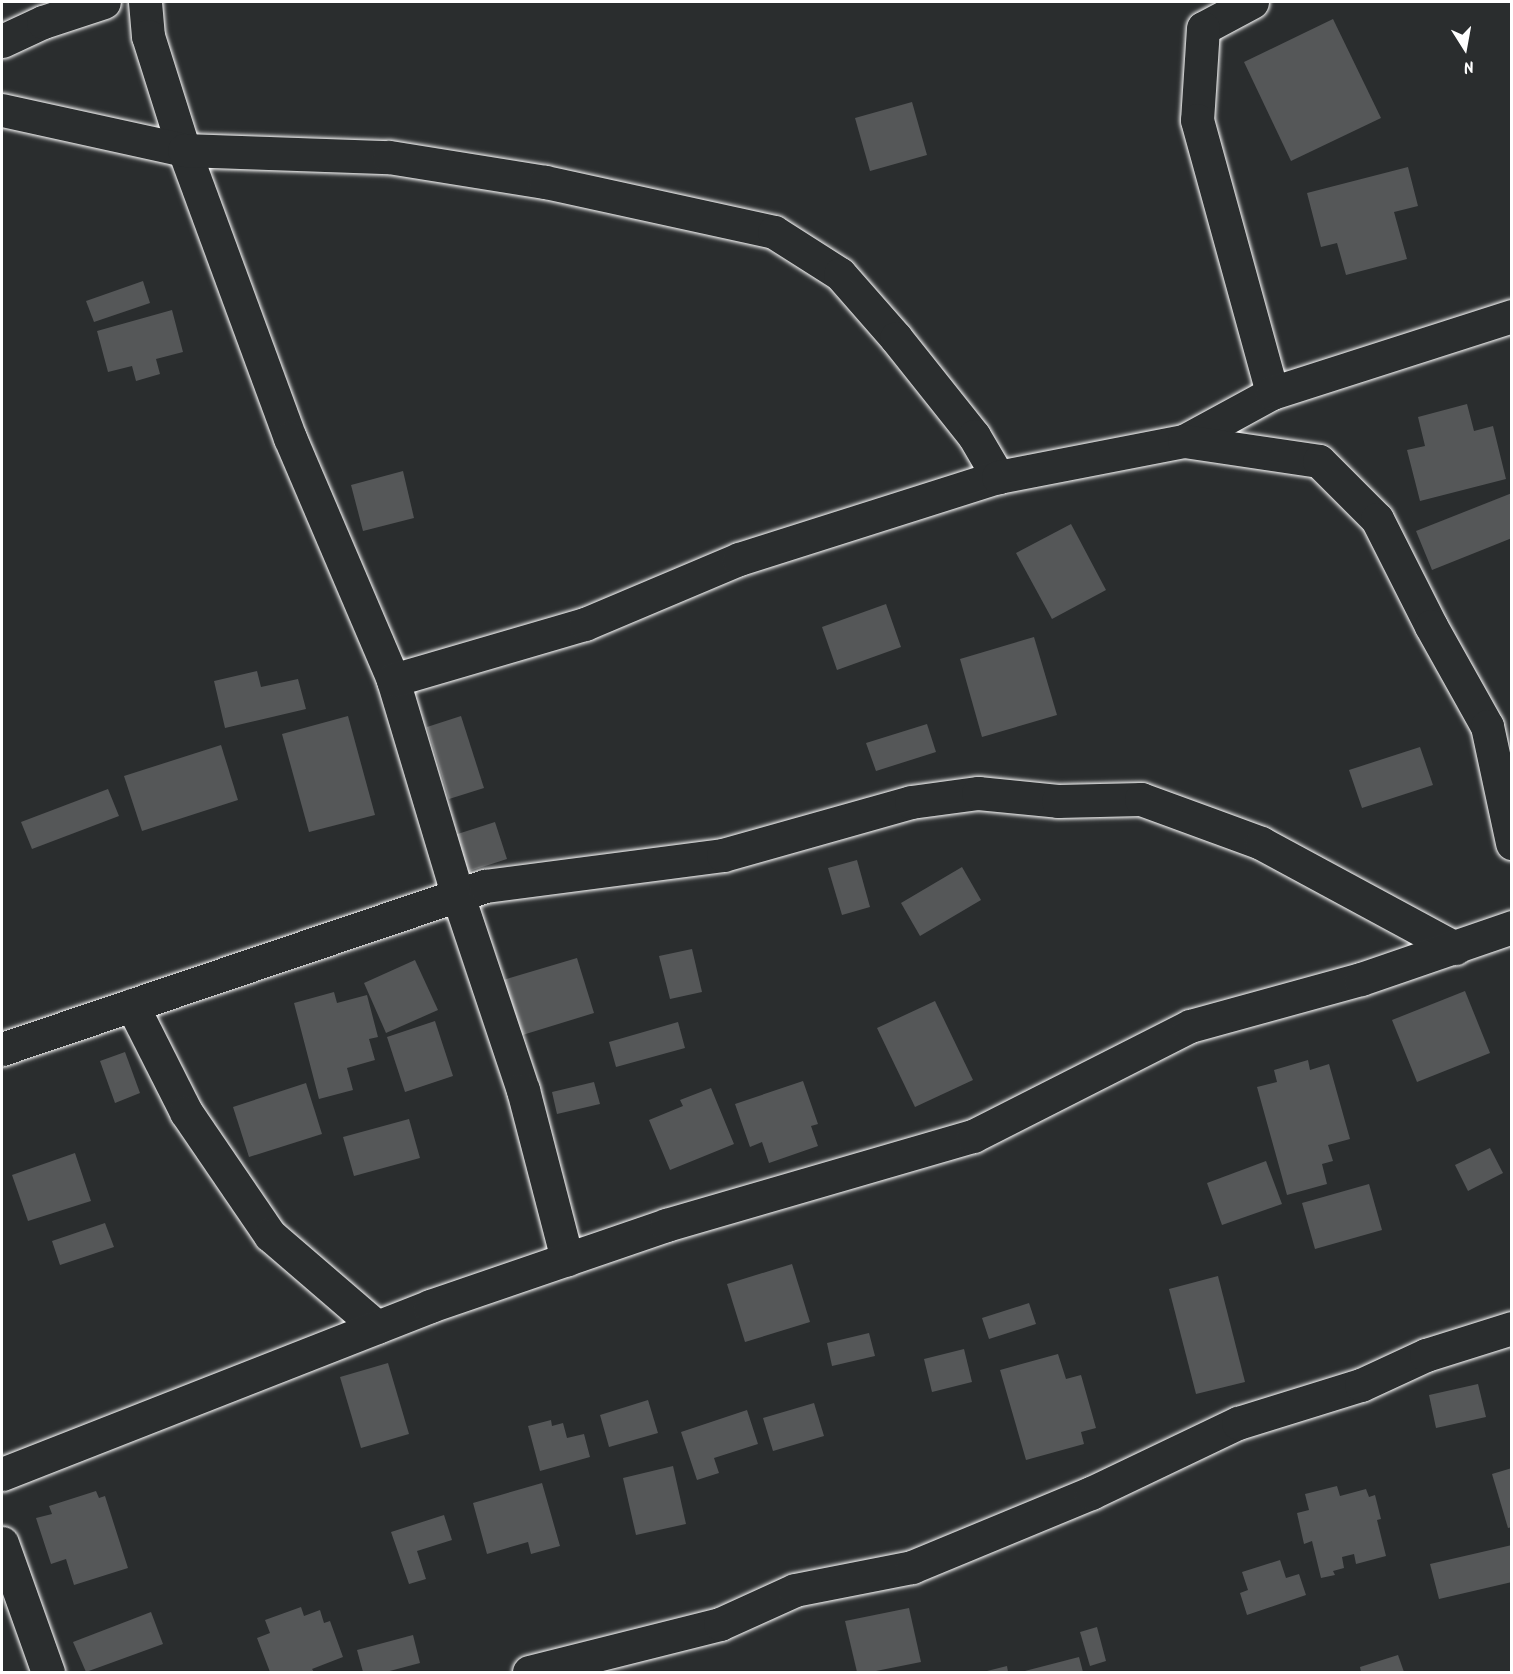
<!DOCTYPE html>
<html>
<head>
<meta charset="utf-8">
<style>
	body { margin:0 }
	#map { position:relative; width:1513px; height:1674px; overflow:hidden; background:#2a2d2e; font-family:Kalam,sans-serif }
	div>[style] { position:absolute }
	.building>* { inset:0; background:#555758 }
	.roads { filter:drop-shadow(0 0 2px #fff) drop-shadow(0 0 2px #fff) }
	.minor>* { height:33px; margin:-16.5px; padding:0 16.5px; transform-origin:16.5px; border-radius:16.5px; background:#2a2d2e }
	span { translate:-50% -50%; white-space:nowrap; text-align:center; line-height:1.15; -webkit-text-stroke:4.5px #2a2d2e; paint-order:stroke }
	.frame { position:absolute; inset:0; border:3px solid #fff; pointer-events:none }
	.north { position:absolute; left:1435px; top:18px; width:60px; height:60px; -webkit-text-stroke:4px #2a2d2e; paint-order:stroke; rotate:169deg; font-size:16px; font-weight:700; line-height:24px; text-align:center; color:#fff }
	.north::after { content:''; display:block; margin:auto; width:21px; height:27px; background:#fff; clip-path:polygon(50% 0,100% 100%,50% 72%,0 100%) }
</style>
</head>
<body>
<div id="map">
	<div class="building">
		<i style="clip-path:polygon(1333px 19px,1381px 118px,1291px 161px,1244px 62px)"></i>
		<i style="clip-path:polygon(912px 102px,927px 155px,870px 171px,855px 118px)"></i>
		<i style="clip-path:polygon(1408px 167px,1418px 206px,1394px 212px,1407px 259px,1346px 275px,1337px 243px,1321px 247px,1307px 193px)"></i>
		<i style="clip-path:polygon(143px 281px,150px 303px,94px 322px,86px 301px)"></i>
		<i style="clip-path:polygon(172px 310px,183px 352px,156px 359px,160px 374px,136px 381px,132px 366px,108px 372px,97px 331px)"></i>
		<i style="clip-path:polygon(1467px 404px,1474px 431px,1493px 426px,1506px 479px,1420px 501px,1407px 450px,1425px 446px,1418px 417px)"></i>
		<i style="clip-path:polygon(403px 471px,414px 518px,363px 531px,351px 485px)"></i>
		<i style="clip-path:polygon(1512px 493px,1512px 538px,1432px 570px,1416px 531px)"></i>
		<i style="clip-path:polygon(1071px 524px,1106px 590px,1052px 619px,1016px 553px)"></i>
		<i style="clip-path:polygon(886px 604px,901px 647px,837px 670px,822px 627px)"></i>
		<i style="clip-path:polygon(1034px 637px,1057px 715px,982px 737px,960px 659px)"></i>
		<i style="clip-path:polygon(257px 671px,261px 687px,298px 679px,306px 709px,225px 728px,214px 681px)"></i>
		<i style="clip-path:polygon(348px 716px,375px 815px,309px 832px,282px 734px)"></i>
		<i style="clip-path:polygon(461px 716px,484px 788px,449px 799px,427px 727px)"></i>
		<i style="clip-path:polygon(927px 724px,936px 752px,876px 771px,866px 743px)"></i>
		<i style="clip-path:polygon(221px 745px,238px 800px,142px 831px,124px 776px)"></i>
		<i style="clip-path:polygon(1420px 747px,1433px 785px,1362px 808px,1349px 770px)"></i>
		<i style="clip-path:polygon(108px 789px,119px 816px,32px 849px,21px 822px)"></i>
		<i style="clip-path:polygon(495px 822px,507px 859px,454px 876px,442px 839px)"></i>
		<i style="clip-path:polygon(857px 860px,870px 907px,842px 915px,828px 868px)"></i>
		<i style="clip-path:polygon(962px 867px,981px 900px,920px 936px,901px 903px)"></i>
		<i style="clip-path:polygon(692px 949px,702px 992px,670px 999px,659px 956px)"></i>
		<i style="clip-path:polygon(577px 958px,594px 1013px,516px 1037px,500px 981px)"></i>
		<i style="clip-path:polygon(415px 960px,438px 1010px,386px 1033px,364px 983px)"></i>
		<i style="clip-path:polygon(1465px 991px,1490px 1053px,1417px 1082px,1392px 1020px)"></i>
		<i style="clip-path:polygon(334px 992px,337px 1003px,367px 995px,378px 1037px,369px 1039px,375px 1060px,347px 1068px,353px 1090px,319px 1099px,294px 1003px)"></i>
		<i style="clip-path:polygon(935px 1001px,973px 1080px,915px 1107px,877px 1028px)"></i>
		<i style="clip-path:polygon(435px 1021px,453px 1076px,405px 1092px,387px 1037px)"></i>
		<i style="clip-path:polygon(678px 1022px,685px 1048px,616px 1067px,609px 1042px)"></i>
		<i style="clip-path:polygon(125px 1052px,140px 1093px,115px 1103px,100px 1061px)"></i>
		<i style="clip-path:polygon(1308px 1060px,1310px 1070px,1329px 1064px,1350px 1139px,1328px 1145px,1333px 1161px,1322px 1164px,1327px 1184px,1287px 1195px,1257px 1087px,1277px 1082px,1274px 1070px)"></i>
		<i style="clip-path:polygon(803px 1081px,818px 1124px,811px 1126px,818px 1146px,769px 1163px,762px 1142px,750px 1147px,735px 1104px)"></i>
		<i style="clip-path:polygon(594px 1082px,600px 1104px,557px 1114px,552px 1092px)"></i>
		<i style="clip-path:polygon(306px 1083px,322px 1134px,249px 1157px,233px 1107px)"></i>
		<i style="clip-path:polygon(711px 1088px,734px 1144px,670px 1170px,649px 1120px,683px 1106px,680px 1100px)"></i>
		<i style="clip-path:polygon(409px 1119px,420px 1158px,354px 1176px,343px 1137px)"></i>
		<i style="clip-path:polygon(1490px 1148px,1503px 1173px,1468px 1191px,1455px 1165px)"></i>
		<i style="clip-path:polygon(75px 1153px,91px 1201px,28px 1221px,12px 1175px)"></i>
		<i style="clip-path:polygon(1266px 1161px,1282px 1204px,1222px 1225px,1207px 1183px)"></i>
		<i style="clip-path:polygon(1369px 1184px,1382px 1230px,1315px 1249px,1302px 1203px)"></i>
		<i style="clip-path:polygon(105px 1223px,114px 1247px,60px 1265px,52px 1241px)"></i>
		<i style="clip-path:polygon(792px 1264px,810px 1322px,745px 1342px,727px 1284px)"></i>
		<i style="clip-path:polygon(1218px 1276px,1245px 1382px,1196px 1394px,1169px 1289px)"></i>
		<i style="clip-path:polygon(1029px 1303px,1036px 1324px,989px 1339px,982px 1318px)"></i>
		<i style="clip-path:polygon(869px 1333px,875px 1356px,832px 1366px,827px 1343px)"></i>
		<i style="clip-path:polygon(964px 1349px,972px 1382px,932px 1392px,924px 1359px)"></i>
		<i style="clip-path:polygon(1058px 1354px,1066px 1379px,1081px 1375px,1096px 1428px,1081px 1432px,1084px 1444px,1026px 1460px,1000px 1370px)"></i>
		<i style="clip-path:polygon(388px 1363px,409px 1434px,361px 1448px,340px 1377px)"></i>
		<i style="clip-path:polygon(1478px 1384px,1486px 1417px,1436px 1428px,1429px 1395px)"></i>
		<i style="clip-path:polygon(648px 1400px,658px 1433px,609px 1447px,600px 1415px)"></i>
		<i style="clip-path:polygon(814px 1403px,824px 1436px,773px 1451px,763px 1418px)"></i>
		<i style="clip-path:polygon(747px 1410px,758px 1444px,714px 1458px,719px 1473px,697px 1480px,681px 1432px)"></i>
		<i style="clip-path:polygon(551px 1420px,552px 1426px,563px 1423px,567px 1438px,584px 1434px,590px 1457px,540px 1471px,528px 1426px)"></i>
		<i style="clip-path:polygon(673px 1466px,686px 1524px,636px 1535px,623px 1478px)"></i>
		<i style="clip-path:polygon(1512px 1468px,1512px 1527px,1508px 1528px,1492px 1474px)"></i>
		<i style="clip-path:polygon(542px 1483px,560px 1546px,531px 1554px,528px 1542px,487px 1554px,473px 1503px)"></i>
		<i style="clip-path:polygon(1337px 1486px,1340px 1496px,1366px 1489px,1369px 1497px,1375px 1495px,1381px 1519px,1377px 1520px,1386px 1556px,1356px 1564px,1354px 1554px,1342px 1557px,1344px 1568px,1333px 1571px,1335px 1575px,1321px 1578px,1312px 1541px,1304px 1544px,1297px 1513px,1309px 1510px,1305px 1494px)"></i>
		<i style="clip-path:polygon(96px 1491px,99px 1498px,105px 1496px,128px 1568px,74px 1585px,66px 1559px,51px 1564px,36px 1518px,52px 1514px,49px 1506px)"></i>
		<i style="clip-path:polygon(444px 1515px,452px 1540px,417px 1551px,426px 1579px,409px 1584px,391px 1532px)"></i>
		<i style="clip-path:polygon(1512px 1545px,1512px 1582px,1439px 1599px,1430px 1564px)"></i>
		<i style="clip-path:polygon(1280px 1560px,1286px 1578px,1299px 1574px,1306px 1595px,1247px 1615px,1240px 1593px,1248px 1590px,1242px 1572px)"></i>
		<i style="clip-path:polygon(301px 1607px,304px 1616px,320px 1610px,324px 1623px,330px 1621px,343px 1657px,312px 1669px,314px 1672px,270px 1672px,257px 1638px,270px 1633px,265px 1620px)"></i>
		<i style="clip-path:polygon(909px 1608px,921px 1662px,871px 1672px,857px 1672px,845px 1621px)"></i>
		<i style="clip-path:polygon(151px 1612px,163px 1644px,86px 1672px,73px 1642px)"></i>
		<i style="clip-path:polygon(1097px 1627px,1106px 1661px,1090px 1666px,1080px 1632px)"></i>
		<i style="clip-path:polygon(413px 1635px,420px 1663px,386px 1672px,363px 1672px,357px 1650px)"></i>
		<i style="clip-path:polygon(1398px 1655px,1404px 1672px,1361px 1672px,1360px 1667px)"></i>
		<i style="clip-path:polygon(1079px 1657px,1083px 1672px,1021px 1672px)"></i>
		<i style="clip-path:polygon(1007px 1666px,1008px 1672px,983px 1672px)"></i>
	</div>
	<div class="roads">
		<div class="minor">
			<i style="left:145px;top:2px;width:34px;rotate:85deg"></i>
			<i style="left:148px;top:36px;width:120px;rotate:72.5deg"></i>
			<i style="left:184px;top:150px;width:307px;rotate:69.8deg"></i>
			<i style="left:290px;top:438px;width:263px;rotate:66.9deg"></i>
			<i style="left:393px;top:680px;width:226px;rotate:73.3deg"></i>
			<i style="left:458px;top:896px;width:205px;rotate:71.5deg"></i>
			<i style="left:523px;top:1090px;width:175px;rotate:75.4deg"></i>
			<i style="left:1252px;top:2px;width:55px;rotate:152deg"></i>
			<i style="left:1203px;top:28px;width:92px;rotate:93.7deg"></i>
			<i style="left:1197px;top:120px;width:283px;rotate:74.6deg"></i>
			<i style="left:2px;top:41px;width:45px;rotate:-24.9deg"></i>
			<i style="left:43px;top:22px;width:64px;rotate:-18.2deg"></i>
			<i style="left:2px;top:110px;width:186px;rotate:12.4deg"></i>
			<i style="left:184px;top:150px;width:205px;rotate:2deg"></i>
			<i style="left:389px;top:157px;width:158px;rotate:9.1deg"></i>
			<i style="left:545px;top:182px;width:234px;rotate:12.3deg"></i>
			<i style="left:774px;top:232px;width:78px;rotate:32.5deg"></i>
			<i style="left:840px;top:274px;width:85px;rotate:48.8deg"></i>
			<i style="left:896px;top:338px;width:125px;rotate:51.5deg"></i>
			<i style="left:974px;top:436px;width:48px;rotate:59.7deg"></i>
			<i style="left:1184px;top:441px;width:100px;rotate:-28.6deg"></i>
			<i style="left:1272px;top:393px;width:252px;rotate:-17.8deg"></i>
			<i style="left:393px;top:680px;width:200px;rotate:-16.3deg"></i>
			<i style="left:585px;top:624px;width:167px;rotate:-22.9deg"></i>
			<i style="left:739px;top:559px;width:272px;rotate:-17.6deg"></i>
			<i style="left:998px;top:477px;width:189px;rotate:-11deg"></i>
			<i style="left:1184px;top:441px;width:136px;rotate:8.4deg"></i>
			<i style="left:1319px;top:461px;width:82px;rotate:45deg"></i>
			<i style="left:1377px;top:519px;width:120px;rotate:63.2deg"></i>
			<i style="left:1431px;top:626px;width:115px;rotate:60.8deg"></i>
			<i style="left:1487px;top:726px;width:120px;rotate:77.9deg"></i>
			<i style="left:132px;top:1005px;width:120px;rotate:63.2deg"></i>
			<i style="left:186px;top:1112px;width:149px;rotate:55.7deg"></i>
			<i style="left:270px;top:1235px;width:141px;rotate:40.7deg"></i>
			<i style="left:2px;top:1049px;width:510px;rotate:-18.65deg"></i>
			<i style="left:485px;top:886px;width:240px;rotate:-7.4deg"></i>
			<i style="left:723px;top:855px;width:195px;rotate:-15.7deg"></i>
			<i style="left:911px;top:802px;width:68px;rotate:-7.7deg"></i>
			<i style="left:978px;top:793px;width:80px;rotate:5.7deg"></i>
			<i style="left:1058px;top:801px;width:83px;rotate:-1.4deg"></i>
			<i style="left:1141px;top:799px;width:128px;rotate:20.1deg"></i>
			<i style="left:1261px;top:843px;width:221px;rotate:28.4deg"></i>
			<i style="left:2px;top:1474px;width:460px;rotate:-21.4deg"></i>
			<i style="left:430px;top:1306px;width:250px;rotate:-18.9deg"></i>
			<i style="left:666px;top:1225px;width:320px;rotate:-16.2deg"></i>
			<i style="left:973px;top:1136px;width:243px;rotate:-26.9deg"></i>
			<i style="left:1190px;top:1026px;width:177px;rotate:-15.4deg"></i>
			<i style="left:1361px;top:979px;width:160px;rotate:-19deg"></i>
			<i style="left:2px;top:1543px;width:137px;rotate:70.4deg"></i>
			<i style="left:529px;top:1672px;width:197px;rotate:-14.1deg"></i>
			<i style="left:720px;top:1624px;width:82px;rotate:-24.4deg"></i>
			<i style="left:795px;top:1590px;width:119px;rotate:-11.1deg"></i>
			<i style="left:912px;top:1567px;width:194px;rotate:-22.5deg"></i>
			<i style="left:1091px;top:1493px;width:163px;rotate:-25.5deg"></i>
			<i style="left:1238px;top:1423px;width:129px;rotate:-17.2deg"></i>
			<i style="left:1361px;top:1385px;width:72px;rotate:-24.8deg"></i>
			<i style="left:1426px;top:1355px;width:90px;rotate:-17.4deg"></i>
		</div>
	</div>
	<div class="frame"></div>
	<div class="north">N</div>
</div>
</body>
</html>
